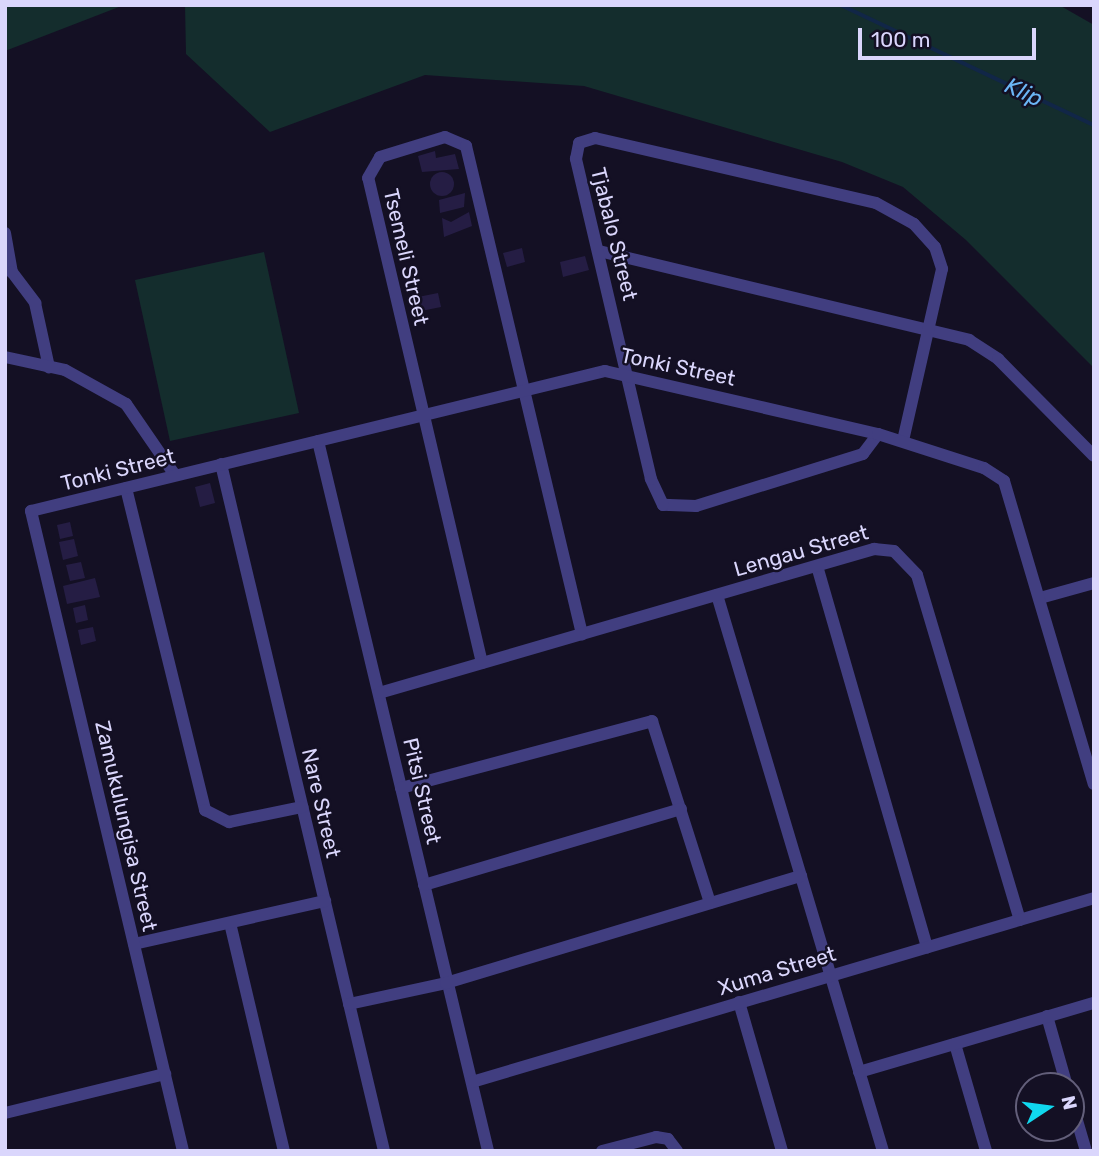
<!DOCTYPE html>
<html>
<head>
<meta charset="utf-8">
<style>
	body { margin:0 }
	#map { position:relative; width:1099px; height:1156px; overflow:hidden; background:#141024; font-family:Rubik,sans-serif }
	div>[style] { position:absolute }
	.green>* { inset:0; background:#142d2d }
	.stream>* { height:3.5px; margin:-1.75px; padding:0 1.75px; transform-origin:1.75px; border-radius:1.75px; background:#112647 }
	.building>* { inset:0; background:#251d44 }
	.round { border-radius:50% }
	.minor>* { height:12px; margin:-6px; padding:0 6px; transform-origin:6px; border-radius:6px; background:#413e80 }
	span { translate:-50% -50%; white-space:nowrap; text-align:center; line-height:1.15; -webkit-text-stroke:5px #141024; paint-order:stroke }
	.street-label { font-size:21px; color:#dad6fc }
	.water-label { font-size:23px; color:#6bb5f5; font-style:italic }
	.frame { position:absolute; inset:0; border:7px solid #dad6fc; pointer-events:none }
	.north { position:absolute; left:1015px; top:1072px; width:70px; height:70px; box-sizing:border-box; background:#141024; border:2px solid #635f7a; border-radius:50%; rotate:77deg; font-size:19px; font-weight:700; line-height:28px; text-align:center; color:#dad6fc }
	.north::after { content:''; display:block; margin:auto; width:24px; height:32px; background:#10d8ee; clip-path:polygon(50% 0,100% 100%,50% 72%,0 100%) }
	.scale { position:absolute; left:858px; top:28px; width:178px; height:32px; box-sizing:border-box; border:4px solid #dad6fc; border-top:0; padding-left:9px; font-size:21px; line-height:24px; white-space:nowrap; color:#dad6fc; -webkit-text-stroke:5px #141024; paint-order:stroke }
</style>
</head>
<body>
<div id="map">
	<div class="green">
		<i style="clip-path:polygon(5px 5px,124px 5px,5px 51px)"></i>
		<i style="clip-path:polygon(185px 5px,1059px 5px,1094px 25px,1094px 368px,966px 240px,903px 187px,842px 162px,584px 86px,425px 75px,270px 132px,186px 54px)"></i>
		<i style="clip-path:polygon(264px 252px,299px 413px,170px 441px,135px 280px)"></i>
	</div>
	<div class="stream">
		<i style="left:841px;top:5px;width:280px;rotate:25.4deg"></i>
	</div>
	<div class="building">
		<i style="clip-path:polygon(435px 151px,436px 158px,455px 154px,459px 169px,422px 172px,418px 156px)"></i>
		<i class="round" style="left:430px;top:172px;width:24px;height:24px"></i>
		<i style="clip-path:polygon(465px 193px,464px 207px,440px 213px,439px 200px)"></i>
		<i style="clip-path:polygon(469px 212px,472px 226px,444px 237px,442px 218px,451px 222px)"></i>
		<i style="clip-path:polygon(522px 248px,525px 262px,507px 267px,503px 253px)"></i>
		<i style="clip-path:polygon(585px 256px,589px 270px,563px 277px,560px 262px)"></i>
		<i style="clip-path:polygon(438px 293px,441px 307px,421px 311px,418px 297px)"></i>
		<i style="clip-path:polygon(210px 483px,215px 503px,200px 507px,195px 487px)"></i>
		<i style="clip-path:polygon(70px 522px,73px 536px,60px 539px,57px 525px)"></i>
		<i style="clip-path:polygon(74px 539px,78px 556px,63px 560px,59px 542px)"></i>
		<i style="clip-path:polygon(81px 562px,85px 578px,70px 581px,66px 565px)"></i>
		<i style="clip-path:polygon(95px 578px,100px 597px,67px 604px,63px 586px)"></i>
		<i style="clip-path:polygon(85px 605px,88px 620px,76px 623px,73px 608px)"></i>
		<i style="clip-path:polygon(93px 627px,96px 641px,81px 645px,78px 630px)"></i>
	</div>
	<div class="minor">
		<i style="left:5px;top:233px;width:40px;rotate:80deg"></i>
		<i style="left:12px;top:272px;width:39px;rotate:53deg"></i>
		<i style="left:35px;top:303px;width:66px;rotate:77.7deg"></i>
		<i style="left:599px;top:251px;width:381px;rotate:13.5deg"></i>
		<i style="left:969px;top:340px;width:35px;rotate:33deg"></i>
		<i style="left:998px;top:359px;width:136px;rotate:45.3deg"></i>
		<i style="left:5px;top:357px;width:61px;rotate:12.2deg"></i>
		<i style="left:65px;top:370px;width:70px;rotate:29.1deg"></i>
		<i style="left:126px;top:404px;width:86px;rotate:55.4deg"></i>
		<i style="left:878px;top:434px;width:25px;rotate:127deg"></i>
		<i style="left:863px;top:454px;width:175px;rotate:162.7deg"></i>
		<i style="left:696px;top:506px;width:33px;rotate:-178deg"></i>
		<i style="left:663px;top:505px;width:29px;rotate:-115deg"></i>
		<i style="left:651px;top:479px;width:329px;rotate:-103.2deg"></i>
		<i style="left:576px;top:159px;width:16px;rotate:-79deg"></i>
		<i style="left:579px;top:143px;width:17px;rotate:-17deg"></i>
		<i style="left:595px;top:138px;width:288px;rotate:13deg"></i>
		<i style="left:876px;top:203px;width:43px;rotate:28.9deg"></i>
		<i style="left:914px;top:224px;width:31px;rotate:48deg"></i>
		<i style="left:935px;top:247px;width:23px;rotate:72deg"></i>
		<i style="left:942px;top:269px;width:175px;rotate:102.8deg"></i>
		<i style="left:318px;top:441px;width:730px;rotate:76.53deg"></i>
		<i style="left:221px;top:464px;width:706px;rotate:76.65deg"></i>
		<i style="left:126px;top:488px;width:332px;rotate:76.2deg"></i>
		<i style="left:205px;top:810px;width:27px;rotate:27deg"></i>
		<i style="left:229px;top:822px;width:75px;rotate:-11.6deg"></i>
		<i style="left:817px;top:566px;width:397px;rotate:73.9deg"></i>
		<i style="left:717px;top:595px;width:580px;rotate:73.38deg"></i>
		<i style="left:1040px;top:598px;width:56px;rotate:-15.5deg"></i>
		<i style="left:482px;top:663px;width:498px;rotate:-103.2deg"></i>
		<i style="left:368px;top:178px;width:24px;rotate:-60deg"></i>
		<i style="left:380px;top:157px;width:68px;rotate:-17.1deg"></i>
		<i style="left:445px;top:137px;width:23px;rotate:23deg"></i>
		<i style="left:466px;top:146px;width:502px;rotate:76.63deg"></i>
		<i style="left:379px;top:693px;width:516px;rotate:-16.22deg"></i>
		<i style="left:874px;top:549px;width:20px;rotate:6deg"></i>
		<i style="left:894px;top:551px;width:33px;rotate:46deg"></i>
		<i style="left:917px;top:575px;width:360px;rotate:73.4deg"></i>
		<i style="left:401px;top:788px;width:260px;rotate:-14.9deg"></i>
		<i style="left:652px;top:721px;width:191px;rotate:72.3deg"></i>
		<i style="left:424px;top:885px;width:268px;rotate:-16.5deg"></i>
		<i style="left:230px;top:923px;width:234px;rotate:76.7deg"></i>
		<i style="left:134px;top:944px;width:196px;rotate:-12.7deg"></i>
		<i style="left:739px;top:1002px;width:155px;rotate:73.9deg"></i>
		<i style="left:349px;top:1004px;width:99px;rotate:-12.2deg"></i>
		<i style="left:446px;top:983px;width:371px;rotate:-16.8deg"></i>
		<i style="left:1047px;top:1016px;width:73px;rotate:74.1deg"></i>
		<i style="left:955px;top:1044px;width:111px;rotate:73.8deg"></i>
		<i style="left:859px;top:1072px;width:245px;rotate:-16.4deg"></i>
		<i style="left:472px;top:1082px;width:649px;rotate:-16.48deg"></i>
		<i style="left:1071px;top:1100px;width:53px;rotate:73.6deg"></i>
		<i style="left:5px;top:1113px;width:165px;rotate:-13.7deg"></i>
		<i style="left:183px;top:1151px;width:658px;rotate:-103.36deg"></i>
		<i style="left:31px;top:511px;width:591px;rotate:-13.71deg"></i>
		<i style="left:605px;top:371px;width:280px;rotate:13deg"></i>
		<i style="left:878px;top:434px;width:111px;rotate:17.8deg"></i>
		<i style="left:984px;top:468px;width:24px;rotate:33deg"></i>
		<i style="left:1004px;top:481px;width:316px;rotate:73.5deg"></i>
		<i style="left:602px;top:1151px;width:56px;rotate:-14.5deg"></i>
		<i style="left:656px;top:1137px;width:12px;rotate:9deg"></i>
		<i style="left:668px;top:1139px;width:15px;rotate:53deg"></i>
	</div>
	<div class="street-label">
		<span style="left:614px;top:234px;rotate:76deg">Tjabalo Street</span>
		<span style="left:406px;top:257px;rotate:77deg">Tsemeli Street</span>
		<span style="left:678px;top:367px;rotate:12deg">Tonki Street</span>
		<span style="left:118px;top:470px;rotate:-14deg">Tonki Street</span>
		<span style="left:801px;top:551px;rotate:-16deg">Lengau Street</span>
		<span style="left:422px;top:791px;rotate:77deg">Pitsi Street</span>
		<span style="left:321px;top:803px;rotate:77deg">Nare Street</span>
		<span style="left:126px;top:826px;rotate:77deg">Zamukulungisa Street</span>
		<span style="left:777px;top:971px;rotate:-17deg">Xuma Street</span>
	</div>
	<div class="water-label">
		<span style="left:1024px;top:92px;rotate:25deg">Klip</span>
	</div>
	<div class="frame"></div>
	<div class="north">N</div>
	<div class="scale">100 m</div>
</div>
</body>
</html>
